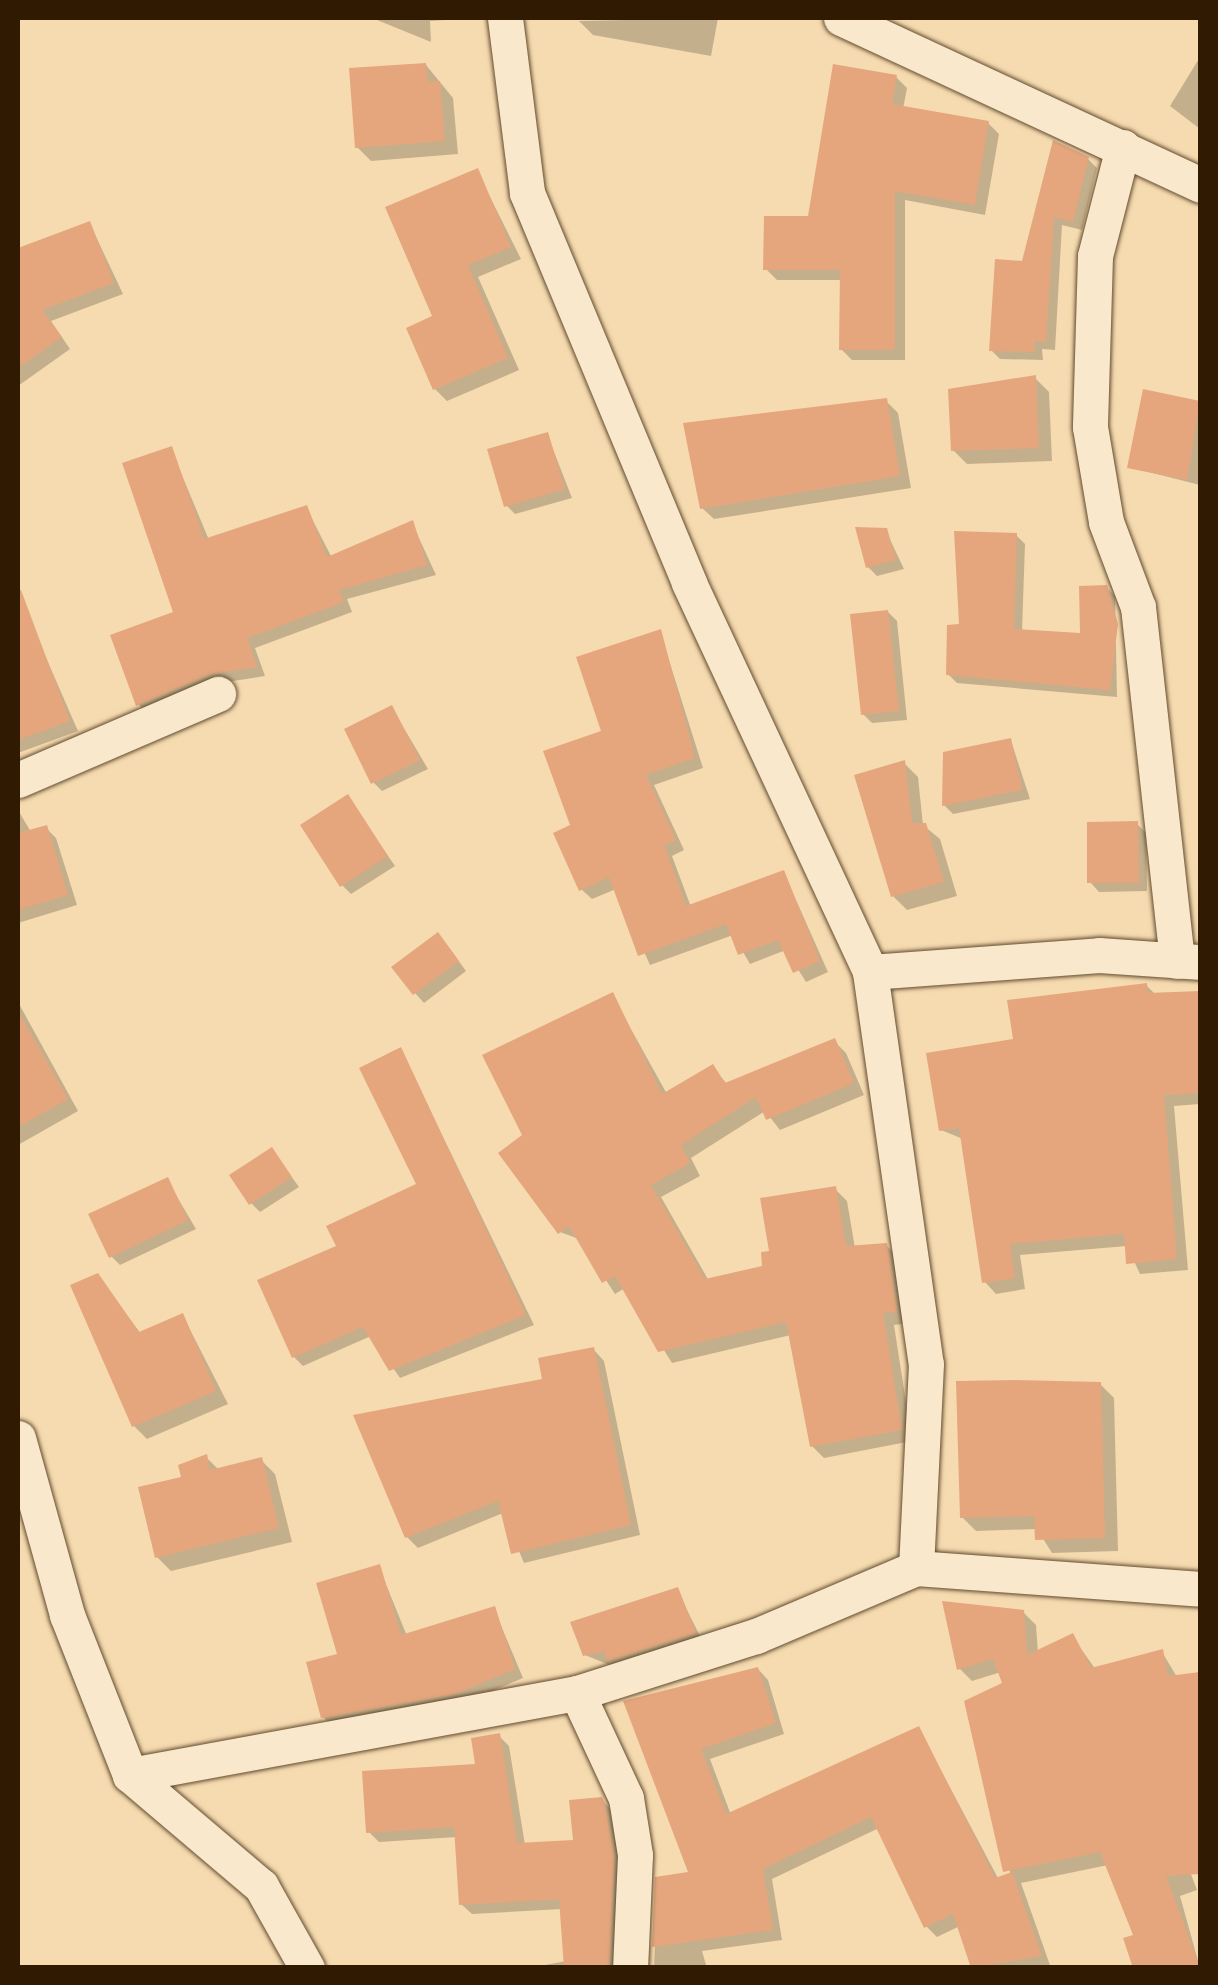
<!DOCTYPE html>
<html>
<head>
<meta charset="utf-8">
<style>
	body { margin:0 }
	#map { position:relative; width:1218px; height:1985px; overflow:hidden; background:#f6dbb0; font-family:"EB Garamond",serif }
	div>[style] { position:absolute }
	.shadow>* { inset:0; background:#0003 }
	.building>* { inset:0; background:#e5a67d }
	.roads { filter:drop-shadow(0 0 2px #624b2e) drop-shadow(0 0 2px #624b2e) }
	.street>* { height:35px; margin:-17.5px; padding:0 17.5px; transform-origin:17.5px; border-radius:17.5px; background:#f9e8cc }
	span { translate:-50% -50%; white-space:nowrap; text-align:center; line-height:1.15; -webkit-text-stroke:8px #f9e8cc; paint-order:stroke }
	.frame { position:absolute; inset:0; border:20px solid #301b02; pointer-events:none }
</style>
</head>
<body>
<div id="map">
	<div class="shadow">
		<i style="clip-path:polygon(372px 18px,479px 18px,430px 21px,431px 42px)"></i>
		<i style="clip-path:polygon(718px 18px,711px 56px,593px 35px,579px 21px)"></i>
		<i style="clip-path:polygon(1200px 57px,1200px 129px,1170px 106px)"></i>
		<i style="clip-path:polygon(426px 65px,453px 98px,458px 154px,371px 161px,357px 147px)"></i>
		<i style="clip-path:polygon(896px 77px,907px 88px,903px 109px,988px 123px,999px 134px,985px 215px,905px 200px,905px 360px,852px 360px,841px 349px,842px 280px,777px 280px,766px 269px,810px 218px)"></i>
		<i style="clip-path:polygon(1088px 159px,1097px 168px,1082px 230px,1062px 225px,1055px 350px,1042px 349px,1043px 360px,1000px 359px,991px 350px,1023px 264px)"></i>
		<i style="clip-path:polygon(477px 171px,521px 259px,478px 277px,519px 370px,447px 401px,435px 389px,435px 317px)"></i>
		<i style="clip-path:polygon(90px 224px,123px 294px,51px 321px,70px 349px,18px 386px,18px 251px)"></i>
		<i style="clip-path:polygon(1035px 378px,1049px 392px,1052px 461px,967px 464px,953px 450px)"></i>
		<i style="clip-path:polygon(1145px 392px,1200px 404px,1200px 485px,1129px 467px)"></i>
		<i style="clip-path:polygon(886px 401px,898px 413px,911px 488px,714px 519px,702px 508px)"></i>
		<i style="clip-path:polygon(547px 434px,572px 498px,515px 514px,506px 505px)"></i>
		<i style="clip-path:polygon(171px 449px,209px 540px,306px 507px,332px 558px,412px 523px,436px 575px,347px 599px,352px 612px,255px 648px,265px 676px,220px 683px,148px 714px,139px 705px,176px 613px)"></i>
		<i style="clip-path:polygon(886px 531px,904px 569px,877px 576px,868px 567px)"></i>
		<i style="clip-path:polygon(1016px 535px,1025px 544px,1022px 632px,1082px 636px,1106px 587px,1115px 596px,1117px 697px,957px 683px,948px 674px,961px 626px)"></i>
		<i style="clip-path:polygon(888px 612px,897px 621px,907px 720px,872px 723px,863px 714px)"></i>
		<i style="clip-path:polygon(660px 632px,703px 768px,654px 785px,684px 850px,672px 856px,691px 907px,784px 873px,828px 972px,806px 982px,786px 950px,750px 964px,733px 935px,650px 965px,616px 889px,592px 899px,581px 889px,574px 827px,604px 732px)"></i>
		<i style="clip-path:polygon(37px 637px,78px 731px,18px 753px,18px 644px)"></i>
		<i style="clip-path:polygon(392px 708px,428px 769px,382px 791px,373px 782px)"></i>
		<i style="clip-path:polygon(1011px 741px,1030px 799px,953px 814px,944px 805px)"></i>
		<i style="clip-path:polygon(904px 763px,918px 777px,923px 825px,940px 839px,957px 896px,907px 910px,893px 896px)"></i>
		<i style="clip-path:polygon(347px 797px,395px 866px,351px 894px,342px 885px)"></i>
		<i style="clip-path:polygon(18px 810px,31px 832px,46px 828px,56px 838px,77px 905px,18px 923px)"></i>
		<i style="clip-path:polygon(1137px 824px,1146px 833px,1147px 891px,1099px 892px,1090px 882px)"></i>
		<i style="clip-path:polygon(447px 945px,466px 971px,424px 1003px,415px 993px)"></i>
		<i style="clip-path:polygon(1146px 985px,1156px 995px,1200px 993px,1200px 1104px,1174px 1106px,1188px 1270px,1140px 1274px,1127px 1246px,1020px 1255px,1025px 1289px,996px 1294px,985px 1282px,963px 1139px,941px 1130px,1016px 1041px)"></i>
		<i style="clip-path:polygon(612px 995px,667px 1094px,712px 1067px,728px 1085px,834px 1041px,846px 1053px,864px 1095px,780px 1130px,765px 1111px,691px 1158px,700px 1176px,661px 1197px,709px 1281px,765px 1268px,835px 1189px,847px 1201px,855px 1248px,886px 1245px,898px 1257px,908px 1323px,894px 1325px,912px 1441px,824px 1458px,812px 1446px,791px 1335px,672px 1363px,625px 1288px,615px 1294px,579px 1239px,560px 1232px,525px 1136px)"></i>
		<i style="clip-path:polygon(18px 1002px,78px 1111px,18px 1145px)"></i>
		<i style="clip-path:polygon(401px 1050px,534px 1325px,400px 1378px,371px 1336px,303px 1366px,294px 1357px,339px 1247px,419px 1185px)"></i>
		<i style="clip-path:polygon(272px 1150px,299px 1187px,260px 1212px,251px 1203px)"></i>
		<i style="clip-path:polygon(167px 1180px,196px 1229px,120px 1265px,111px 1256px)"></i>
		<i style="clip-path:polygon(98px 1276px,141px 1334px,183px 1316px,228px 1404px,147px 1439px,134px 1426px)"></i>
		<i style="clip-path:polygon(594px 1350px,604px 1361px,640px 1535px,524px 1563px,503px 1513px,418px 1548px,407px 1537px,545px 1381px)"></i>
		<i style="clip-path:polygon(1100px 1384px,1114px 1398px,1118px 1551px,1052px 1553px,1037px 1529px,976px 1531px,962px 1517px)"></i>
		<i style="clip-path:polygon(206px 1457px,219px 1470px,261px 1460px,275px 1474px,292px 1542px,171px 1571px,157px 1557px,184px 1479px)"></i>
		<i style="clip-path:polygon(379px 1567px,407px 1636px,494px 1609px,523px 1678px,465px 1702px,333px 1726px,323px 1717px,341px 1655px)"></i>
		<i style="clip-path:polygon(677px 1590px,703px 1642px,619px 1669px,585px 1655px)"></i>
		<i style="clip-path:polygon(1023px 1612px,1036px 1625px,1038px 1653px,1072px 1636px,1096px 1670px,1162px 1652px,1177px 1677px,1200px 1675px,1200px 1865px,1188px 1866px,1197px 1890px,1180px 1896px,1200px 1968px,1136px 1968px,1136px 1936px,1108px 1865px,1021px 1883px,1051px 1968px,974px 1968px,960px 1926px,937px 1937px,926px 1926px,879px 1828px,772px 1879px,782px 1940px,702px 1951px,707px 1968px,654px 1968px,658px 1879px,692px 1874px,626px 1702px,758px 1669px,768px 1680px,784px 1734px,710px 1759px,731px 1815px,919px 1729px,999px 1880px,1010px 1876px,1005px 1685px,1001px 1672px,972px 1681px,959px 1668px)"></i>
		<i style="clip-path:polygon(499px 1736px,509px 1746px,525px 1845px,576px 1842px,601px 1799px,611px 1810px,623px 1868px,619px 1968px,529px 1968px,566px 1961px,562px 1909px,472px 1914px,461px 1904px,457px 1837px,379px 1842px,369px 1832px,478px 1766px)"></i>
	</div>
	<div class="building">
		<i style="clip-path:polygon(426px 63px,428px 82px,440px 81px,445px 141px,355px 148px,349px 68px)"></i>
		<i style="clip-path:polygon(833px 64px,897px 75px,892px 104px,989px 121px,975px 205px,895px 191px,895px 350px,839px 350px,840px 270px,763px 270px,764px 216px,808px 216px)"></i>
		<i style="clip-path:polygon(1053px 140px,1089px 157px,1073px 222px,1054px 217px,1046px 342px,1034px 341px,1035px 352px,989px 351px,995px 259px,1022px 261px)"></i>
		<i style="clip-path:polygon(478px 168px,511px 247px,468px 265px,508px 358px,433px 390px,406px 328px,432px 316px,385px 207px)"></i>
		<i style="clip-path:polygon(90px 221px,114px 283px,42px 310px,62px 337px,18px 368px,18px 248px)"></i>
		<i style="clip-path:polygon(1036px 375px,1039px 448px,951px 451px,948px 389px)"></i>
		<i style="clip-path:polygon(1143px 389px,1200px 401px,1187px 480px,1127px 468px)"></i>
		<i style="clip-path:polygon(887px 398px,900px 476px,700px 509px,683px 423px)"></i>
		<i style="clip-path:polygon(548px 432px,565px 489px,504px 507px,487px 449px)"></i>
		<i style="clip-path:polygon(172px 446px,204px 539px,307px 505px,327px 557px,413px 520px,427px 565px,339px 590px,344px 602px,247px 638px,257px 667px,210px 674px,136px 706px,110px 635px,173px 612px,122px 463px)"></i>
		<i style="clip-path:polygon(855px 527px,887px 528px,896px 560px,866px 568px)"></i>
		<i style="clip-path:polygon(954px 531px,1017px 533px,1014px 629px,1080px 633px,1079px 586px,1107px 585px,1118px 624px,1110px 690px,946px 675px,947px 625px,959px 624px)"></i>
		<i style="clip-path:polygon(21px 590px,70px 721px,18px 740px,18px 591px)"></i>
		<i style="clip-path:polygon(888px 610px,899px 711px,861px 715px,850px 614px)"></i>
		<i style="clip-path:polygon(661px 629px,695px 758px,646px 775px,676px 840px,664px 845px,686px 906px,784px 870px,820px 961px,793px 973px,778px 940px,738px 955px,726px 924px,638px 956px,609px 877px,579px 891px,553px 833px,570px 825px,543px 751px,601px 731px,576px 657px)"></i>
		<i style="clip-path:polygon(392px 705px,420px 760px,371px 784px,344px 729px)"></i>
		<i style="clip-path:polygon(1011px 738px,1022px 790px,942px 806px,943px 752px)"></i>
		<i style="clip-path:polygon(905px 760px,912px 823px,926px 823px,944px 882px,891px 897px,854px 775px)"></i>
		<i style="clip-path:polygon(348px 794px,388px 856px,340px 887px,300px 825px)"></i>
		<i style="clip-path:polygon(1138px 821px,1139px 883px,1087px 883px,1087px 822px)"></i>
		<i style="clip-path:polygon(47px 825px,68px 895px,18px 910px,18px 833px)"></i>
		<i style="clip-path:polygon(438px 932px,459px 961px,413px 995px,391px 967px)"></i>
		<i style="clip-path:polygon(1147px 983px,1148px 993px,1200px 991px,1200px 1093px,1164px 1095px,1177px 1259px,1126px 1264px,1124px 1234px,1010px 1244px,1015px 1278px,982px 1283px,959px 1128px,939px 1131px,926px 1053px,1013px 1039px,1007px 1000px)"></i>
		<i style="clip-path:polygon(613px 992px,662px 1094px,713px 1064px,725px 1083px,835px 1038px,854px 1083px,766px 1120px,756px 1097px,681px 1145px,690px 1163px,651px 1185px,705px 1279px,762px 1266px,761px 1252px,769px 1251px,760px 1198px,836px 1186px,846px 1246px,887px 1243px,897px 1312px,883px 1313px,902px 1430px,810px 1447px,786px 1322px,658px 1352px,615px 1276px,602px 1283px,569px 1226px,558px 1234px,498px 1153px,522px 1135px,482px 1055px)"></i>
		<i style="clip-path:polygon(18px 1011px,68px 1099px,18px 1127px)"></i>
		<i style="clip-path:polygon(401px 1047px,526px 1315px,389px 1371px,363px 1327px,292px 1358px,257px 1280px,336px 1246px,326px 1226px,416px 1184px,359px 1068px)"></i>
		<i style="clip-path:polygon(272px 1147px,292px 1177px,249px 1205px,229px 1175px)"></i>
		<i style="clip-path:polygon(168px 1177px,188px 1220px,109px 1258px,88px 1214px)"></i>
		<i style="clip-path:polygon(98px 1273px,139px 1332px,183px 1313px,216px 1391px,132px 1427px,70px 1285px)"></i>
		<i style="clip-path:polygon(594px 1347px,631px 1525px,511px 1554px,498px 1501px,405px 1538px,353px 1415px,542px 1379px,538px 1358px)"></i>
		<i style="clip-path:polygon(1016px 1380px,1101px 1382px,1105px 1538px,1035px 1540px,1034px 1516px,960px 1518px,956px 1381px)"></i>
		<i style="clip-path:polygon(207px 1454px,210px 1470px,262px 1457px,279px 1528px,155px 1558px,138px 1487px,181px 1477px,178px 1465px)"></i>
		<i style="clip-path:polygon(380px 1564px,401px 1635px,495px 1606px,515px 1669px,455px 1694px,321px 1718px,306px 1662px,337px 1654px,316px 1583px)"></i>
		<i style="clip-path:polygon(678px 1587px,696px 1633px,607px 1661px,604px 1651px,583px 1656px,570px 1622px)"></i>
		<i style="clip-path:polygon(942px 1601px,1024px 1610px,1027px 1655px,1073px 1633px,1091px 1668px,1163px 1649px,1168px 1676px,1200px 1672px,1200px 1874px,1166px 1876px,1200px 1968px,1133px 1968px,1123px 1938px,1133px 1935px,1100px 1852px,1003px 1872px,964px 1701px,1002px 1683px,993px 1659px,957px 1670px)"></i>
		<i style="clip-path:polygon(758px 1667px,776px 1723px,701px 1749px,726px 1814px,919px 1726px,995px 1878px,1012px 1872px,1042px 1956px,971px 1968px,953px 1914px,924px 1928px,871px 1817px,763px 1869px,773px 1930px,652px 1947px,655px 1877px,688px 1872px,623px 1701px)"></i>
		<i style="clip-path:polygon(500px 1733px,517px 1843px,573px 1840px,569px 1800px,602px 1797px,605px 1804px,614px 1856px,609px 1968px,564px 1968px,559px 1899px,459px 1905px,454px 1827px,366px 1833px,362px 1771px,475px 1764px,471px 1738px)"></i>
	</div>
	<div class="roads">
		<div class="street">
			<i style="left:505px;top:18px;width:176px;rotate:82.8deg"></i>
			<i style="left:527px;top:193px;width:422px;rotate:67.4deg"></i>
			<i style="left:689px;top:583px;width:429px;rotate:65deg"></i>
			<i style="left:870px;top:972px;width:396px;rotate:81.9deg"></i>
			<i style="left:926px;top:1364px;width:204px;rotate:92.8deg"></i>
			<i style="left:841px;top:18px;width:396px;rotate:24.9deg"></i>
			<i style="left:1123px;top:147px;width:113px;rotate:104.4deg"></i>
			<i style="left:1095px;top:256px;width:171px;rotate:91.7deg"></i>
			<i style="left:1090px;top:427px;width:96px;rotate:80.4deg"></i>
			<i style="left:1106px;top:522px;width:91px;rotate:69.4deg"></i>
			<i style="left:1138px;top:607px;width:356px;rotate:83.7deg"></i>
			<i style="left:18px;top:780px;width:218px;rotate:-23.3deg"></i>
			<i style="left:870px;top:972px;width:230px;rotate:-4.2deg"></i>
			<i style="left:1099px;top:955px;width:99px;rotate:4deg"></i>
			<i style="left:18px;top:1438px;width:184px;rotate:74.5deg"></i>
			<i style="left:67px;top:1615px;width:172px;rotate:68.5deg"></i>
			<i style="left:130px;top:1775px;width:172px;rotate:40.3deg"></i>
			<i style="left:261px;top:1886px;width:94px;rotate:60.7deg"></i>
			<i style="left:577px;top:1693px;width:116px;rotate:65deg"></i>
			<i style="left:626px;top:1798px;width:58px;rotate:81deg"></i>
			<i style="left:635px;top:1855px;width:113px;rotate:92.5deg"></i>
			<i style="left:130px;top:1775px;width:454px;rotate:-10.4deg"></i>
			<i style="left:577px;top:1693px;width:188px;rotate:-17.7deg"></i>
			<i style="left:756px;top:1636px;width:174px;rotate:-23deg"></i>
			<i style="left:916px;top:1568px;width:285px;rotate:4.2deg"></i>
		</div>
	</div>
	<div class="frame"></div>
</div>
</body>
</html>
